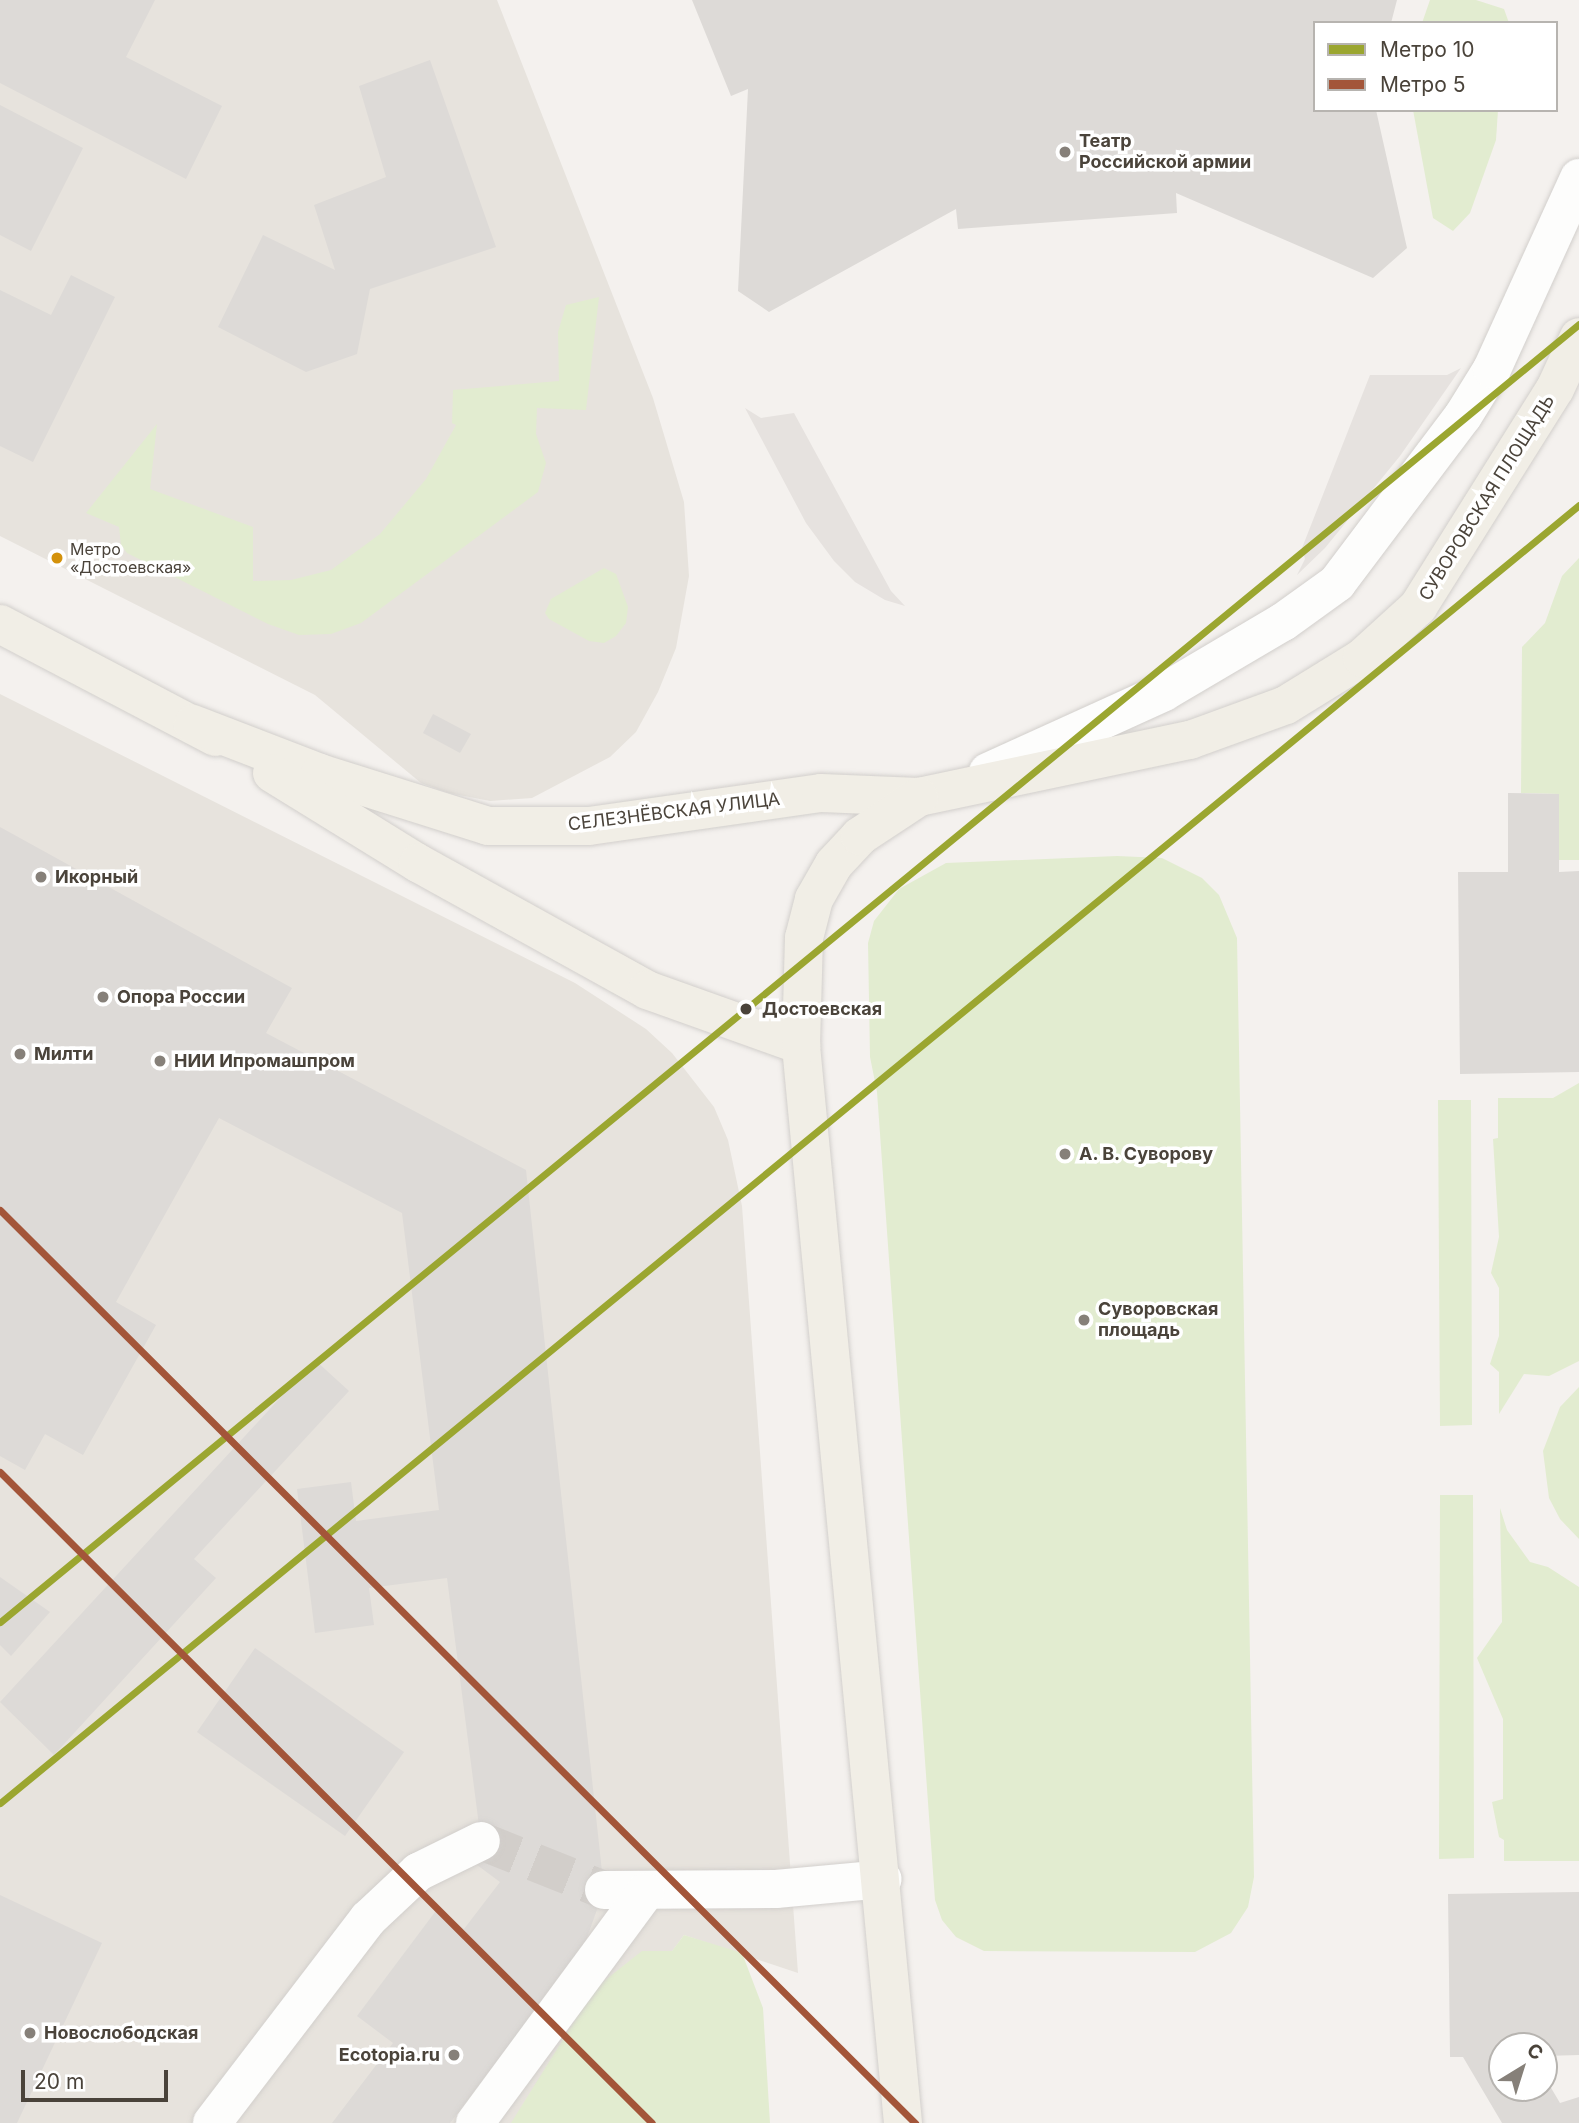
<!DOCTYPE html>
<html>
<head>
<meta charset="utf-8">
<style>
	body { margin:0 }
	#map { position:relative; width:1579px; height:2123px; overflow:hidden; background:#f4f1ee; font-family:Inter,sans-serif }
	div>[style] { position:absolute }
	.residential>* { inset:0; background:#e7e3dd }
	.green>* { inset:0; background:#e2ecd0 }
	.parking>* { inset:0; background:#e6e2df }
	.building>* { inset:0; background:#dddad7 }
	.minor-tunnel>* { height:38px; margin-top:-19px; transform-origin:0; background:repeating-linear-gradient(90deg,#d2ceca 0 38px,transparent 0 57px) }
	.roads { filter:drop-shadow(0 0 2px #d2cfcc) drop-shadow(0 0 2px #d2cfcc) }
	.minor>* { height:38px; margin:-19px; padding:0 19px; transform-origin:19px; border-radius:19px; background:#fdfdfc }
	.major>* { height:38px; margin:-19px; padding:0 19px; transform-origin:19px; border-radius:19px; background:#f1eee6 }
	.metro-1>* { height:7px; margin:-3.5px; padding:0 3.5px; transform-origin:3.5px; border-radius:3.5px; background:#9ba630 }
	.metro-2>* { height:7px; margin:-3.5px; padding:0 3.5px; transform-origin:3.5px; border-radius:3.5px; background:#a35539 }
	.dots>* { width:19px; height:19px; translate:-50% -50%; box-sizing:border-box; border:4px solid #fff; border-radius:50% }
	span { translate:-50% -50%; white-space:nowrap; text-align:center; line-height:1.15; -webkit-text-stroke:7px #fff; paint-order:stroke }
	.bus-label { font-size:16px; color:#4a433a }
	.left { translate:0 -50%; text-align:left }
	.poi-label { font-size:18px; color:#4a433a; font-weight:700 }
	.right { translate:-100% -50%; text-align:right }
	.street-label { font-size:18px; color:#4a433a }
	.stop-label { font-size:18px; color:#4a433a; font-weight:700 }
	.legend { position:absolute; left:1313px; top:21px; width:245px; height:91px; box-sizing:border-box; background:#fff; border:2px solid #b7b4b0; margin:0; padding:9px 12px; list-style:none; font-size:21px; color:#4a433a }
	.legend li { display:flex; align-items:center; gap:14px; height:35px }
	.legend b { width:35px; border:2px solid #b7b4b0 }
	.north { position:absolute; left:1488px; top:2032px; width:70px; height:70px; box-sizing:border-box; background:#fff; border:2px solid #b7b4b0; border-radius:50%; rotate:38deg; font-size:19px; font-weight:700; line-height:28px; text-align:center; color:#4a433a }
	.north::after { content:''; display:block; margin:auto; width:24px; height:32px; background:#868079; clip-path:polygon(50% 0,100% 100%,50% 72%,0 100%) }
	.scale { position:absolute; left:21px; top:2070px; width:147px; height:32px; box-sizing:border-box; border:4px solid #4a433a; border-top:0; padding-left:9px; font-size:21px; line-height:24px; white-space:nowrap; color:#4a433a; -webkit-text-stroke:5px #fff; paint-order:stroke }
</style>
</head>
<body>
<div id="map">
	<div class="residential">
		<i style="clip-path:polygon(0 0,497px 0,653px 398px,684px 502px,689px 576px,676px 648px,658px 692px,636px 732px,610px 757px,532px 798px,490px 801px,449px 793px,421px 783px,315px 695px,0 536px)"></i>
		<i style="clip-path:polygon(0 694px,575px 983px,646px 1029px,672px 1053px,714px 1107px,728px 1140px,742px 1206px,798px 1973px,684px 1935px,546px 2123px,0 2123px)"></i>
	</div>
	<div class="green">
		<i style="clip-path:polygon(1430px 0,1476px 0,1504px 9px,1509px 23px,1422px 23px)"></i>
		<i style="clip-path:polygon(1413px 110px,1498px 110px,1496px 140px,1470px 213px,1453px 231px,1433px 218px)"></i>
		<i style="clip-path:polygon(599px 297px,586px 410px,537px 408px,536px 434px,546px 463px,538px 492px,361px 623px,331px 634px,299px 635px,268px 624px,127px 553px,121px 545px,119px 527px,86px 513px,157px 424px,150px 489px,253px 527px,253px 581px,291px 580px,331px 570px,380px 534px,426px 479px,456px 425px,452px 423px,453px 390px,559px 381px,558px 332px,566px 305px)"></i>
		<i style="clip-path:polygon(1579px 558px,1579px 860px,1559px 860px,1559px 794px,1521px 793px,1522px 647px,1545px 623px,1562px 576px)"></i>
		<i style="clip-path:polygon(604px 568px,616px 574px,628px 607px,626px 623px,616px 636px,604px 643px,589px 641px,549px 619px,545px 613px,551px 599px)"></i>
		<i style="clip-path:polygon(1117px 856px,1162px 858px,1202px 878px,1219px 895px,1237px 938px,1254px 1877px,1248px 1907px,1231px 1933px,1195px 1952px,984px 1951px,956px 1937px,942px 1920px,935px 1900px,877px 1092px,870px 1057px,868px 943px,874px 921px,899px 889px,946px 863px)"></i>
		<i style="clip-path:polygon(1579px 1083px,1579px 1361px,1549px 1376px,1524px 1374px,1499px 1414px,1499px 1372px,1490px 1364px,1499px 1336px,1499px 1288px,1491px 1273px,1499px 1237px,1493px 1139px,1498px 1138px,1498px 1098px,1553px 1098px)"></i>
		<i style="clip-path:polygon(1438px 1100px,1471px 1100px,1472px 1425px,1440px 1426px)"></i>
		<i style="clip-path:polygon(1579px 1387px,1579px 1539px,1560px 1519px,1549px 1498px,1543px 1451px,1560px 1407px)"></i>
		<i style="clip-path:polygon(1440px 1495px,1473px 1495px,1474px 1858px,1439px 1859px)"></i>
		<i style="clip-path:polygon(1500px 1508px,1507px 1530px,1530px 1562px,1548px 1567px,1579px 1587px,1579px 1861px,1504px 1861px,1504px 1840px,1499px 1837px,1492px 1802px,1503px 1799px,1503px 1719px,1477px 1658px,1502px 1622px)"></i>
		<i style="clip-path:polygon(684px 1935px,742px 1953px,763px 2008px,770px 2123px,511px 2123px,595px 1988px,642px 1951px,672px 1951px)"></i>
	</div>
	<div class="parking">
		<i style="clip-path:polygon(1461px 368px,1400px 456px,1325px 548px,1297px 575px,1305px 559px,1302px 548px,1370px 375px,1447px 375px)"></i>
		<i style="clip-path:polygon(745px 408px,761px 418px,794px 413px,891px 591px,905px 606px,885px 600px,855px 582px,834px 561px,806px 523px)"></i>
	</div>
	<div class="building">
		<i style="clip-path:polygon(0 0,155px 0,126px 57px,222px 106px,186px 179px,0 83px)"></i>
		<i style="clip-path:polygon(692px 0,1397px 0,1391px 23px,1315px 23px,1315px 110px,1376px 110px,1407px 248px,1373px 278px,1176px 193px,1177px 213px,958px 229px,956px 209px,769px 312px,738px 291px,748px 89px,731px 96px)"></i>
		<i style="clip-path:polygon(430px 60px,496px 247px,370px 289px,357px 354px,306px 372px,218px 327px,263px 235px,335px 270px,314px 205px,386px 177px,359px 86px)"></i>
		<i style="clip-path:polygon(0 105px,83px 148px,31px 251px,0 235px)"></i>
		<i style="clip-path:polygon(71px 275px,115px 297px,33px 462px,0 446px,0 290px,51px 315px)"></i>
		<i style="clip-path:polygon(433px 714px,471px 734px,460px 753px,423px 733px)"></i>
		<i style="clip-path:polygon(1508px 793px,1559px 794px,1559px 872px,1579px 871px,1579px 1072px,1460px 1074px,1458px 872px,1508px 872px)"></i>
		<i style="clip-path:polygon(0 827px,292px 988px,266px 1033px,526px 1170px,604px 1890px,584px 1946px,450px 2123px,332px 2123px,393px 2043px,357px 2016px,438px 1908px,464px 1929px,500px 1882px,473px 1862px,481px 1841px,447px 1578px,369px 1588px,374px 1625px,315px 1633px,297px 1489px,351px 1482px,356px 1521px,439px 1510px,402px 1213px,219px 1118px,116px 1302px,156px 1325px,83px 1455px,45px 1434px,25px 1470px,0 1456px)"></i>
		<i style="clip-path:polygon(315px 1360px,349px 1391px,194px 1559px,216px 1578px,54px 1755px,0 1702px)"></i>
		<i style="clip-path:polygon(0 1577px,50px 1612px,11px 1656px,0 1645px)"></i>
		<i style="clip-path:polygon(255px 1648px,404px 1752px,345px 1836px,197px 1732px)"></i>
		<i style="clip-path:polygon(1579px 1892px,1579px 2055px,1544px 2056px,1544px 2046px,1502px 2046px,1502px 2088px,1544px 2088px,1544px 2076px,1560px 2103px,1579px 2097px,1579px 2123px,1502px 2123px,1463px 2057px,1450px 2057px,1448px 1894px)"></i>
		<i style="clip-path:polygon(0 1895px,102px 1943px,17px 2123px,0 2123px)"></i>
	</div>
	<div class="minor-tunnel">
		<i style="left:481px;top:1841px;width:132px;rotate:21.7deg"></i>
	</div>
	<div class="roads">
		<div class="minor">
			<i style="left:988px;top:772px;width:193px;rotate:-24.4deg"></i>
			<i style="left:1164px;top:692px;width:138px;rotate:-30.5deg"></i>
			<i style="left:1283px;top:622px;width:67px;rotate:-35.8deg"></i>
			<i style="left:1337px;top:583px;width:209px;rotate:-53deg"></i>
			<i style="left:1463px;top:416px;width:55px;rotate:-58.3deg"></i>
			<i style="left:1492px;top:369px;width:210px;rotate:-65.5deg"></i>
			<i style="left:604px;top:1890px;width:172px;rotate:-0.3deg"></i>
			<i style="left:776px;top:1889px;width:107px;rotate:-5.3deg"></i>
			<i style="left:212px;top:2123px;width:257px;rotate:-52.6deg"></i>
			<i style="left:368px;top:1919px;width:69px;rotate:-43.2deg"></i>
			<i style="left:418px;top:1872px;width:70px;rotate:-26.2deg"></i>
			<i style="left:475px;top:2123px;width:287px;rotate:-53.6deg"></i>
		</div>
		<div class="major">
			<i style="left:0;top:624px;width:243px;rotate:27.7deg"></i>
			<i style="left:193px;top:724px;width:136px;rotate:21.1deg"></i>
			<i style="left:320px;top:773px;width:176px;rotate:17.5deg"></i>
			<i style="left:488px;top:826px;width:101px"></i>
			<i style="left:589px;top:826px;width:234px;rotate:-8.1deg"></i>
			<i style="left:821px;top:793px;width:98px;rotate:2.3deg"></i>
			<i style="left:919px;top:797px;width:277px;rotate:-11.9deg"></i>
			<i style="left:1190px;top:740px;width:102px;rotate:-20deg"></i>
			<i style="left:1286px;top:705px;width:89px;rotate:-31.7deg"></i>
			<i style="left:1362px;top:658px;width:76px;rotate:-42.3deg"></i>
			<i style="left:1418px;top:607px;width:257px;rotate:-57.9deg"></i>
			<i style="left:1555px;top:389px;width:57px;rotate:-65.2deg"></i>
			<i style="left:272px;top:773px;width:172px;rotate:31.7deg"></i>
			<i style="left:418px;top:863px;width:262px;rotate:29deg"></i>
			<i style="left:647px;top:990px;width:164px;rotate:19.7deg"></i>
			<i style="left:903px;top:2123px;width:1083px;rotate:-95.41deg"></i>
			<i style="left:801px;top:1045px;width:107px;rotate:-88.4deg"></i>
			<i style="left:804px;top:938px;width:40px;rotate:-75.6deg"></i>
			<i style="left:814px;top:899px;width:40px;rotate:-60.3deg"></i>
			<i style="left:834px;top:864px;width:38px;rotate:-47deg"></i>
			<i style="left:860px;top:836px;width:71px;rotate:-33.5deg"></i>
		</div>
	</div>
	<div class="metro-1">
		<i style="left:0;top:1622px;width:2044px;rotate:-39.42deg"></i>
		<i style="left:0;top:1803px;width:2044px;rotate:-39.42deg"></i>
	</div>
	<div class="metro-2">
		<i style="left:0;top:1210px;width:1293px;rotate:44.94deg"></i>
		<i style="left:0;top:1472px;width:921px;rotate:44.96deg"></i>
	</div>
	<div class="dots">
		<i style="left:1065px;top:152px;background:#868079"></i>
		<i style="left:57px;top:558px;background:#d4920c"></i>
		<i style="left:41px;top:877px;background:#868079"></i>
		<i style="left:103px;top:997px;background:#868079"></i>
		<i style="left:746px;top:1009px;background:#4a433a"></i>
		<i style="left:20px;top:1054px;background:#868079"></i>
		<i style="left:160px;top:1061px;background:#868079"></i>
		<i style="left:1065px;top:1154px;background:#868079"></i>
		<i style="left:1084px;top:1320px;background:#868079"></i>
		<i style="left:30px;top:2033px;background:#868079"></i>
		<i style="left:454px;top:2055px;background:#868079"></i>
	</div>
	<div class="bus-label">
		<span class="left" style="left:70px;top:558px">Метро<br>«Достоевская»</span>
	</div>
	<div class="poi-label">
		<span class="left" style="left:1079px;top:152px">Театр<br>Российской армии</span>
		<span class="left" style="left:55px;top:877px">Икорный</span>
		<span class="left" style="left:117px;top:997px">Опора России</span>
		<span class="left" style="left:34px;top:1054px">Милти</span>
		<span class="left" style="left:174px;top:1061px">НИИ Ипромашпром</span>
		<span class="left" style="left:1079px;top:1154px">А. В. Суворову</span>
		<span class="left" style="left:1098px;top:1320px">Суворовская<br>площадь</span>
		<span class="left" style="left:44px;top:2033px">Новослободская</span>
		<span class="right" style="left:440px;top:2055px">Ecotopia.ru</span>
	</div>
	<div class="street-label">
		<span style="left:1487px;top:498px;rotate:-58deg">СУВОРОВСКАЯ ПЛОЩАДЬ</span>
		<span style="left:674px;top:812px;rotate:-7deg">СЕЛЕЗНЁВСКАЯ УЛИЦА</span>
	</div>
	<div class="stop-label">
		<span class="left" style="left:762px;top:1009px">Достоевская</span>
	</div>
	<ul class="legend">
	<li><b style="height:9px;background:#9ba630"></b>Метро 10</li>
	<li><b style="height:9px;background:#a35539"></b>Метро 5</li>
	</ul>
	<div class="north">С</div>
	<div class="scale">20 m</div>
</div>
</body>
</html>
